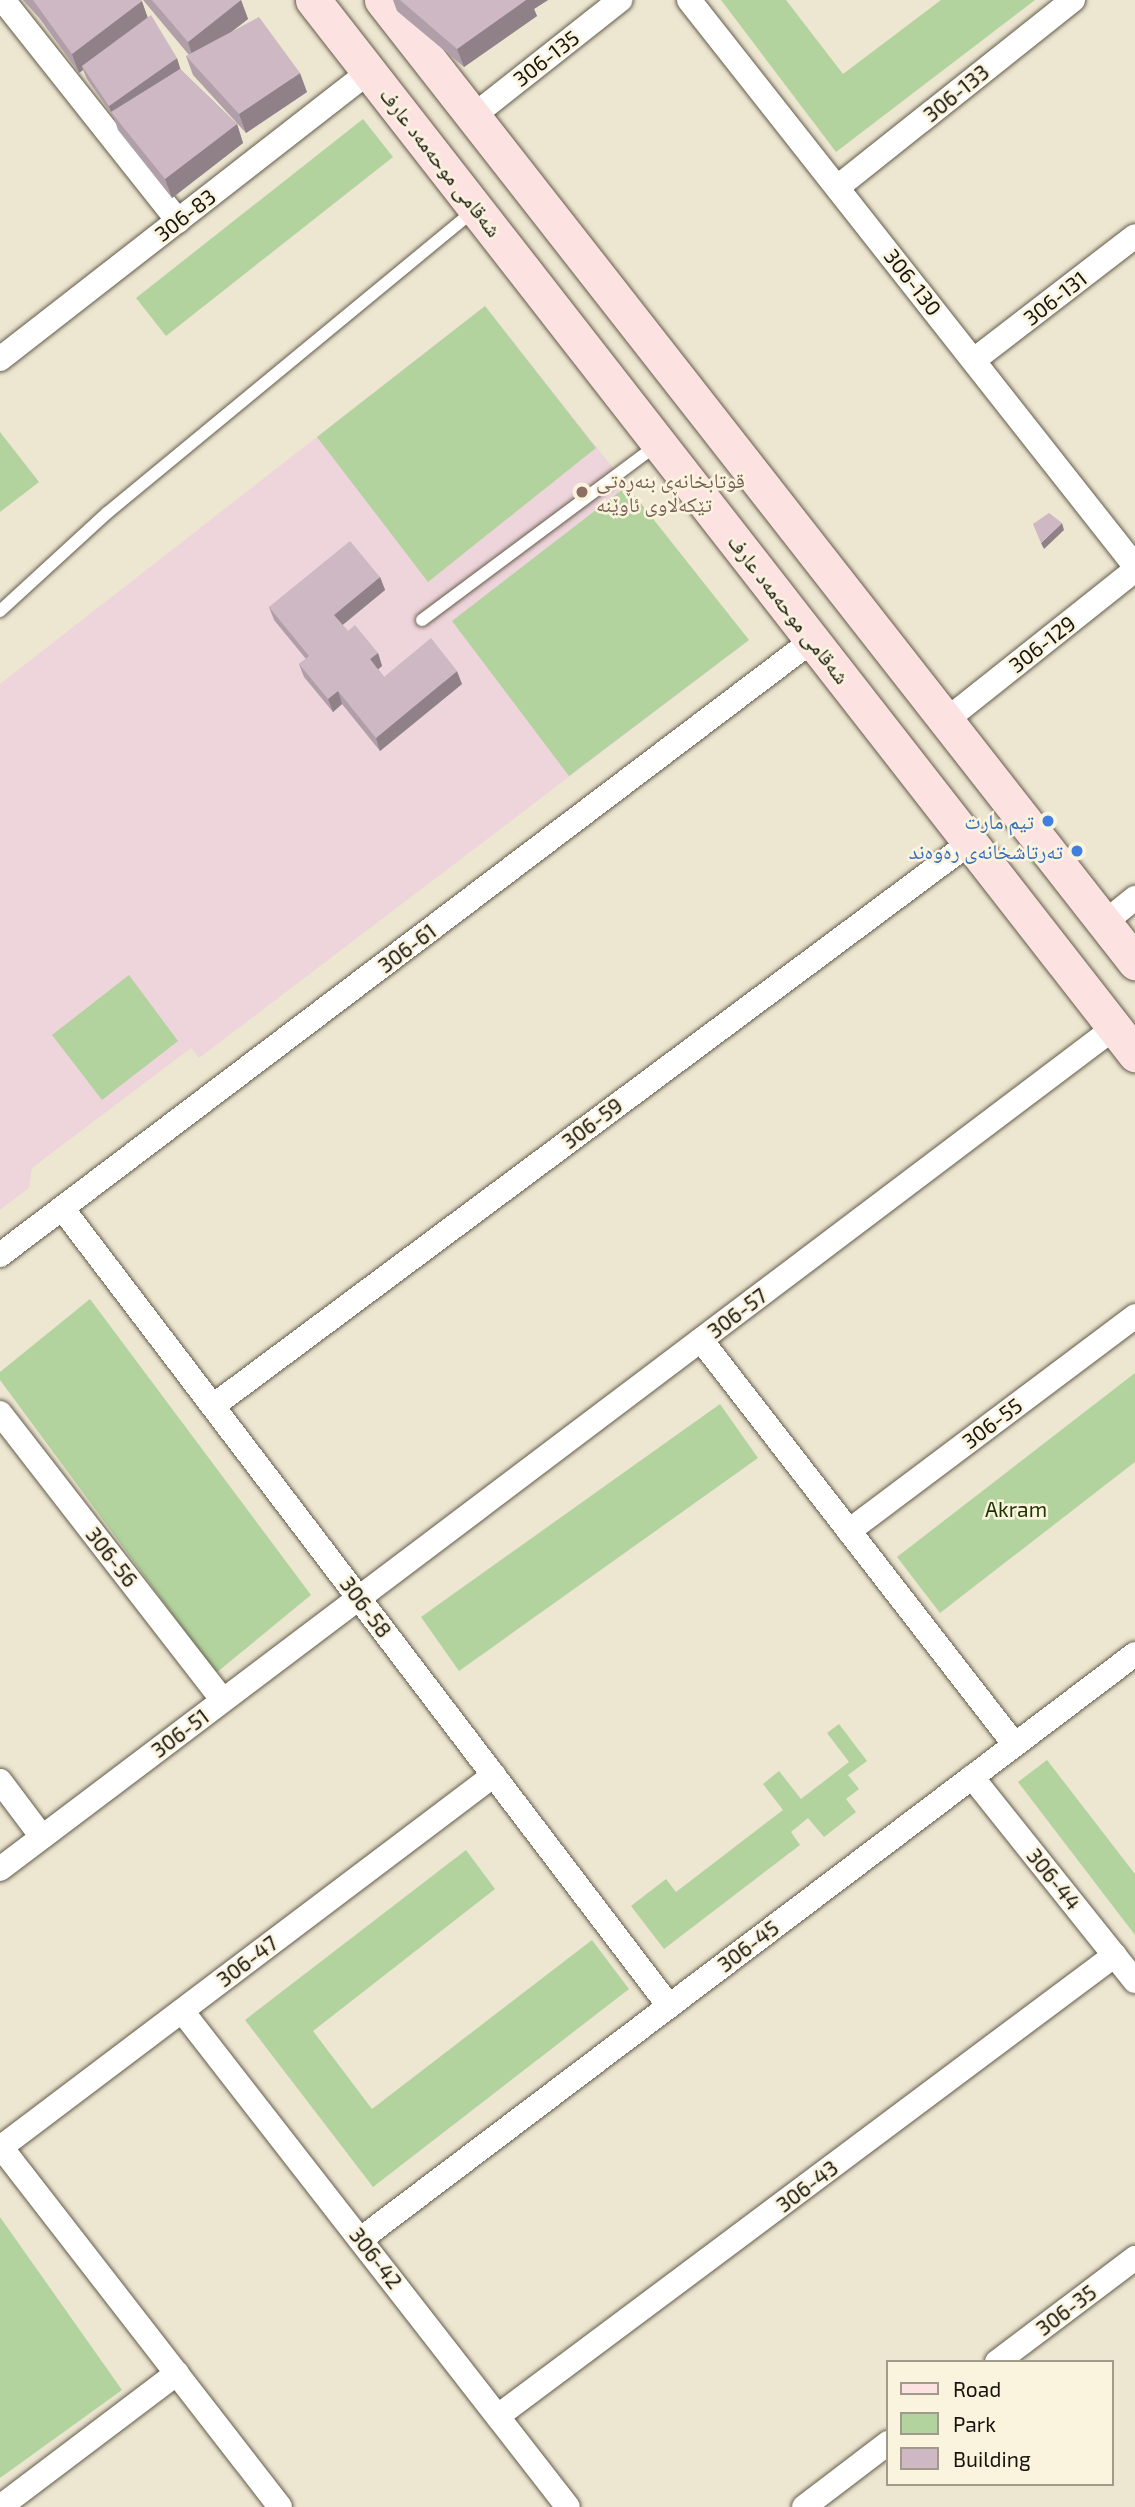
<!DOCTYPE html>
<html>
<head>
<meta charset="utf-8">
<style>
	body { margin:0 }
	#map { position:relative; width:1135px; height:2507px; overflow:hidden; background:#ede6d1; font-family:"Exo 2","Noto Naskh Arabic",sans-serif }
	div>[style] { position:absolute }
	.education>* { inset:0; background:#eed4db }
	.green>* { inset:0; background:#b3d39e }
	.roads { filter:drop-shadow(0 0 2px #635c4b) drop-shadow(0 0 2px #635c4b) }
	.lane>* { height:12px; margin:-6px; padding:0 6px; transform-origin:6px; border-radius:6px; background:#fff }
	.street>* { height:24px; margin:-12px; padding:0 12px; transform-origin:12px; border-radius:12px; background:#fff }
	.secondary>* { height:35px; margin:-17.5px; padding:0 17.5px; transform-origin:17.5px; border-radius:17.5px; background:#fde2e2 }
	.wall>* { inset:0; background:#b09ea8 }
	.shaded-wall>* { inset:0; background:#908188 }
	.building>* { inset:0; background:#cdb8c3 }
	.dots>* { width:19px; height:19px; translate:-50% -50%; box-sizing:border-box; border:4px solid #faf3de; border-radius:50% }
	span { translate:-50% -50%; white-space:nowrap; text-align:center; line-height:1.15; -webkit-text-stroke:5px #faf3de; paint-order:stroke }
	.street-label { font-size:21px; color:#17140d }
	.education-label { font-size:21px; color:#785e54 }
	.left { translate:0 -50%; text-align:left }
	.shop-label { font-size:21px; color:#366cbe }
	.right { translate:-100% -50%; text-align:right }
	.park-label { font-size:21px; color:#1b3700 }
	.legend { position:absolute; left:886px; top:2360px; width:228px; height:126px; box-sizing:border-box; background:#faf3de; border:2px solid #9f9a8a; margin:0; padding:9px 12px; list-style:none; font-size:21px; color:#17140d }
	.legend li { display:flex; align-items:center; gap:14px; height:35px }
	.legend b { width:35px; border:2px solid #9f9a8a }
</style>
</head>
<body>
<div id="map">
	<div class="education">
		<i style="clip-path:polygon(485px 306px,749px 640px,199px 1058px,191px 1048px,32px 1168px,29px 1188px,0 1210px,0 684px)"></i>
	</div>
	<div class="green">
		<i style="clip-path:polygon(721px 0,786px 0,843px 74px,941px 0,1035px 0,836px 152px)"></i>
		<i style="clip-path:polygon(363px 119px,393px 157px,166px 336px,136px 298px)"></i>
		<i style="clip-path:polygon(485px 306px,596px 448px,428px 582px,317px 437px)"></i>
		<i style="clip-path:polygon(0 432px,39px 482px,0 512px)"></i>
		<i style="clip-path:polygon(627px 486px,749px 640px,569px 776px,452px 621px)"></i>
		<i style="clip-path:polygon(129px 975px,178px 1041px,102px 1100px,52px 1035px)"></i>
		<i style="clip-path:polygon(90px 1299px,311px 1595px,216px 1673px,0 1380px,0 1372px)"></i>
		<i style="clip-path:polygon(1135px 1373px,1135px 1462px,940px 1613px,897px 1557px)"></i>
		<i style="clip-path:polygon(720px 1404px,758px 1458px,459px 1671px,421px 1617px)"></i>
		<i style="clip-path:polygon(839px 1724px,867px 1761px,848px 1775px,859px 1789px,846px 1799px,856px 1812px,824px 1837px,808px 1818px,791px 1832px,800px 1845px,664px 1949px,631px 1906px,666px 1879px,676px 1892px,783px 1810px,763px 1784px,779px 1771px,801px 1799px,849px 1762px,827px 1733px)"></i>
		<i style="clip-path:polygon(1047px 1760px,1135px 1874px,1135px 1935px,1018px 1782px)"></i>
		<i style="clip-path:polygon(466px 1850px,495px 1889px,313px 2031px,372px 2109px,592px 1940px,629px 1989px,373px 2187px,245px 2020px)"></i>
		<i style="clip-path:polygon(0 2217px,122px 2390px,0 2478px)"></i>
	</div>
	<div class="roads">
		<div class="lane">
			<i style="left:0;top:611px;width:145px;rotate:-42.5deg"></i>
			<i style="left:107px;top:513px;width:476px;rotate:-39.5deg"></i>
			<i style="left:422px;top:620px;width:294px;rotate:-36.7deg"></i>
		</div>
		<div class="street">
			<i style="left:3px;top:0;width:282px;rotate:51.6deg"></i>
			<i style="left:689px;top:0;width:721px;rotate:51.76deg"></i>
			<i style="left:472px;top:117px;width:189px;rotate:-38.3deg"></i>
			<i style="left:839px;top:186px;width:299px;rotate:-38.5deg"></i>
			<i style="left:0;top:359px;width:469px;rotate:-37.9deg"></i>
			<i style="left:974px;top:360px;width:203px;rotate:-37.6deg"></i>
			<i style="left:949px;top:718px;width:238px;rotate:-38.5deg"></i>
			<i style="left:1104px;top:923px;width:40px;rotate:-39deg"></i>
			<i style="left:62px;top:1208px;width:1003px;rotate:52.74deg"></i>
			<i style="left:0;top:1255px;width:1019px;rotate:-37.11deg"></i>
			<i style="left:701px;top:1340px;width:512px;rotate:52.21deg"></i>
			<i style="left:213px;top:1406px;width:946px;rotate:-36.66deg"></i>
			<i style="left:0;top:1413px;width:363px;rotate:52.2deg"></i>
			<i style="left:849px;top:1531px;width:358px;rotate:-36.9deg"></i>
			<i style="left:972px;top:1777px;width:261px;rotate:51.4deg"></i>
			<i style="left:0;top:1781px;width:70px;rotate:53.1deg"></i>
			<i style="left:0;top:1869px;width:1396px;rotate:-37.05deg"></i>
			<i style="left:182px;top:2011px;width:628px;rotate:52.11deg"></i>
			<i style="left:1px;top:2147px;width:455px;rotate:52.2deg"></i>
			<i style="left:0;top:2148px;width:619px;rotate:-37.06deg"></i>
			<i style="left:361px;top:2239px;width:970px;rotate:-37.08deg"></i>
			<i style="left:997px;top:2362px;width:173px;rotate:-37deg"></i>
			<i style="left:498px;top:2416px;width:770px;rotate:-36.77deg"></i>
			<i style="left:0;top:2507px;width:222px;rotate:-37.1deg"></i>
			<i style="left:804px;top:2507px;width:106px;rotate:-37.3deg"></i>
		</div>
		<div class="secondary">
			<i style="left:313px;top:0;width:1337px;rotate:52.05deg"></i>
			<i style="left:382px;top:0;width:1222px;rotate:51.95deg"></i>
		</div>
	</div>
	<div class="wall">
		<i style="clip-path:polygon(23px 0,141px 0,148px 18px,180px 69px,237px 124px,243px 143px,172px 198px,118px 130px,114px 118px,87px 79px,83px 70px,79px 73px,40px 19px)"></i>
		<i style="clip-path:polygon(143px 0,241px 0,248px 19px,232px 31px,307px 92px,246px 133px,193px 75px,186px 56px,189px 55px)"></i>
		<i style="clip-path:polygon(393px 0,548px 0,534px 9px,537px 16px,464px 67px,397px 11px)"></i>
		<i style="clip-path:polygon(380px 577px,385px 590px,342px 625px,348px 631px,378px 653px,382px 666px,378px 669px,384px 677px,462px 684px,380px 751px,342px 704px,333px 712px,304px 677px,299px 664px,306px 659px,274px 620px,269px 607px)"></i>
	</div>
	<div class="shaded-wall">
		<i style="clip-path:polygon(241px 0,248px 19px,194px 61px,188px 42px)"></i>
		<i style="clip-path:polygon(526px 0,548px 0,534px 9px,537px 16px,464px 67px,457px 49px)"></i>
		<i style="clip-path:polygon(142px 1px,148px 19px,82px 66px,83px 70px,79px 73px,72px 54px)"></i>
		<i style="clip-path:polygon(177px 58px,181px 71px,111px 112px,109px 106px)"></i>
		<i style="clip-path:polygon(300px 73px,307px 92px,246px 133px,239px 114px)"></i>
		<i style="clip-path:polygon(237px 124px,243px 143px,172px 198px,165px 179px)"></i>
		<i style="clip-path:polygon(1062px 523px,1064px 530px,1044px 549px,1041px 543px)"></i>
		<i style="clip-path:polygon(380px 577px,385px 590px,339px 628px,334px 615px)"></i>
		<i style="clip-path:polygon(378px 653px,382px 666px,375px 672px,370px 659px)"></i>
		<i style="clip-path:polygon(457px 671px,462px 684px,380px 751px,376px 738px)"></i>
		<i style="clip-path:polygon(338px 691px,342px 704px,333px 712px,328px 699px)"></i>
	</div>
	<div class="building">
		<i style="clip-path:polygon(33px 0,141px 0,142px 1px,72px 54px)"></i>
		<i style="clip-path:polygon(152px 0,241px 0,188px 42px)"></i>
		<i style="clip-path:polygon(400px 0,526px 0,457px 49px)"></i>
		<i style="clip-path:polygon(151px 15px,177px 58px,109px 106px,82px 66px)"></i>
		<i style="clip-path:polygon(259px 17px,300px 73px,239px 114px,186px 56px)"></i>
		<i style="clip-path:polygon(180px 69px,237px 124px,165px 179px,111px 112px)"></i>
		<i style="clip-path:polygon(1049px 513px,1062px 523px,1041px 543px,1033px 524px)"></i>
		<i style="clip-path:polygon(350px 541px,380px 577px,334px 615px,348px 631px,355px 625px,378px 653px,370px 659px,384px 677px,431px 638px,457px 671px,376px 738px,338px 691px,328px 699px,299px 664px,309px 656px,269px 607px)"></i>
	</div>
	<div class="dots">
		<i style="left:582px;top:492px;background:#8d6e63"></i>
		<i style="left:1048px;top:821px;background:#3f7fe0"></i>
		<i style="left:1077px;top:851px;background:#3f7fe0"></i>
	</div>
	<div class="street-label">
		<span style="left:546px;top:58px;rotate:-38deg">306-135</span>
		<span style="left:956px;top:93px;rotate:-39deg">306-133</span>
		<span style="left:441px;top:162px;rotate:52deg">شەقامی موحەمەد عارف</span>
		<span style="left:185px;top:215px;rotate:-38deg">306-83</span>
		<span style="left:913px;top:282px;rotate:52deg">306-130</span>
		<span style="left:1055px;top:298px;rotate:-38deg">306-131</span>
		<span style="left:789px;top:609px;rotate:52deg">شەقامی موحەمەد عارف</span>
		<span style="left:1042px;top:644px;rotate:-38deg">306-129</span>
		<span style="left:407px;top:948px;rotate:-37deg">306-61</span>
		<span style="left:592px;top:1123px;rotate:-37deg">306-59</span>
		<span style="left:737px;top:1313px;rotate:-37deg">306-57</span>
		<span style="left:992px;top:1423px;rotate:-37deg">306-55</span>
		<span style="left:112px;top:1557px;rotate:52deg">306-56</span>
		<span style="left:366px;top:1607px;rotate:53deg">306-58</span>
		<span style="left:180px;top:1733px;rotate:-37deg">306-51</span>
		<span style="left:1054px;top:1879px;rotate:51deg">306-44</span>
		<span style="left:748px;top:1946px;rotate:-37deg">306-45</span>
		<span style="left:247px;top:1961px;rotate:-37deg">306-47</span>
		<span style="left:807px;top:2186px;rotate:-37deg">306-43</span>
		<span style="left:376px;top:2258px;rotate:52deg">306-42</span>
		<span style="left:1066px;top:2310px;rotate:-37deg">306-35</span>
	</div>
	<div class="education-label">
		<span class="left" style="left:596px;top:492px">قوتابخانەی بنەڕەتی<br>تێکەڵاوی ئاوێنە</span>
	</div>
	<div class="shop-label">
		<span class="right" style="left:1034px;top:821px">تيم مارت</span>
		<span class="right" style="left:1063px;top:851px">ته‌رتاشخانه‌ی ره‌وه‌ند</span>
	</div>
	<div class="park-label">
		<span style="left:1016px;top:1509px">Akram</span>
	</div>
	<ul class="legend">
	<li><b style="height:9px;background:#fde2e2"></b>Road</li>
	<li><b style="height:19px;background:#b3d39e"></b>Park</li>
	<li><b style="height:19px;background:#cdb8c3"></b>Building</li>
	</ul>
</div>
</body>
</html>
